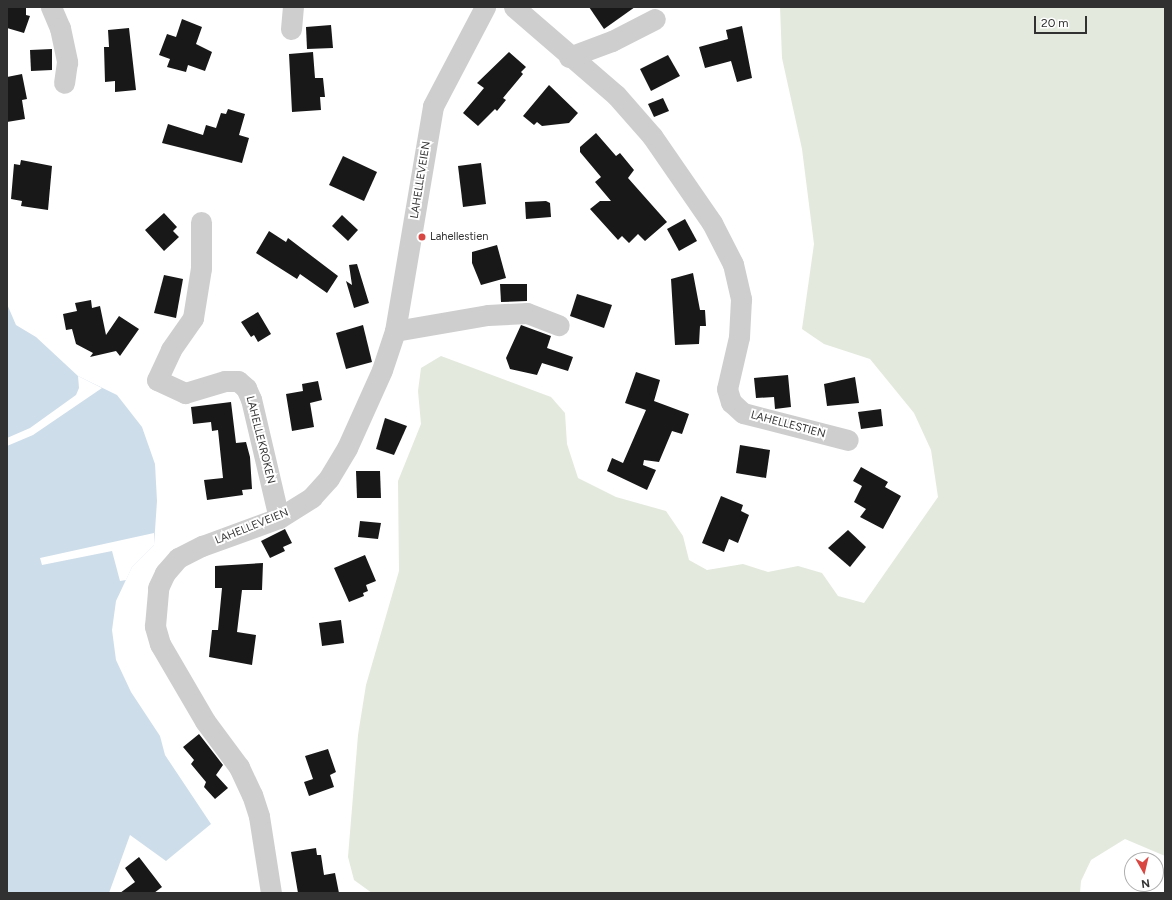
<!DOCTYPE html>
<html>
<head>
<meta charset="utf-8">
<style>
	body { margin:0 }
	#map { position:relative; width:1172px; height:900px; overflow:hidden; background:#fff; font-family:Figtree,sans-serif }
	div>[style] { position:absolute }
	.green>* { inset:0; background:#e3e9dd }
	.water>* { inset:0; background:#ceddea }
	.pier>* { inset:0; background:#fff }
	.building>* { inset:0; background:#181818 }
	.minor>* { height:21px; margin:-10.5px; padding:0 10.5px; transform-origin:10.5px; border-radius:10.5px; background:#cecece }
	.dots>* { width:11px; height:11px; translate:-50% -50%; box-sizing:border-box; border:2px solid #fff; border-radius:50% }
	span { translate:-50% -50%; white-space:nowrap; text-align:center; line-height:1.15; -webkit-text-stroke:4px #fff; paint-order:stroke }
	.street-label { font-size:11px; color:#313131 }
	.poi-label { font-size:11px; color:#313131 }
	.left { translate:0 -50%; text-align:left }
	.frame { position:absolute; inset:0; border:8px solid #313131; pointer-events:none }
	.north { position:absolute; left:1124px; top:852px; width:40px; height:40px; box-sizing:border-box; background:#fff; border:1px solid #adadad; border-radius:50%; rotate:172deg; font-size:11px; font-weight:700; line-height:16px; text-align:center; color:#313131 }
	.north::after { content:''; display:block; margin:auto; width:14px; height:18px; background:#d84742; clip-path:polygon(50% 0,100% 100%,50% 72%,0 100%) }
	.scale { position:absolute; left:1034px; top:16px; width:53px; height:18px; box-sizing:border-box; border:2px solid #313131; border-top:0; padding-left:5px; font-size:12px; line-height:14px; white-space:nowrap; color:#313131; -webkit-text-stroke:3px #fff; paint-order:stroke }
</style>
</head>
<body>
<div id="map">
	<div class="green">
		<i style="clip-path:polygon(780px 7px,1165px 7px,1165px 856px,1125px 839px,1091px 860px,1081px 881px,1080px 893px,372px 893px,354px 880px,348px 857px,358px 735px,366px 685px,399px 571px,398px 481px,421px 424px,418px 391px,421px 368px,441px 356px,551px 397px,565px 413px,567px 444px,578px 478px,616px 497px,666px 511px,683px 536px,689px 560px,707px 570px,743px 564px,768px 572px,798px 566px,822px 573px,838px 596px,864px 603px,938px 497px,931px 450px,914px 413px,870px 359px,824px 344px,802px 329px,814px 244px,802px 149px,782px 58px)"></i>
	</div>
	<div class="water">
		<i style="clip-path:polygon(7px 304px,16px 325px,36px 337px,78px 376px,117px 395px,142px 427px,155px 464px,157px 501px,154px 545px,132px 567px,116px 601px,112px 630px,116px 660px,131px 692px,160px 736px,165px 755px,211px 824px,166px 861px,130px 835px,109px 893px,7px 893px)"></i>
	</div>
	<div class="pier">
		<i style="clip-path:polygon(78px 376px,102px 388px,33px 435px,7px 446px,7px 438px,30px 428px,76px 395px,79px 388px)"></i>
		<i style="clip-path:polygon(154px 533px,154px 545px,132px 567px,126px 580px,120px 581px,112px 551px,42px 565px,40px 558px)"></i>
	</div>
	<div class="building">
		<i style="clip-path:polygon(7px 7px,26px 7px,26px 15px,30px 16px,24px 33px,7px 28px)"></i>
		<i style="clip-path:polygon(589px 7px,635px 7px,604px 29px)"></i>
		<i style="clip-path:polygon(182px 19px,202px 27px,196px 44px,212px 52px,205px 71px,188px 65px,186px 72px,167px 67px,170px 59px,159px 55px,167px 34px,176px 37px)"></i>
		<i style="clip-path:polygon(331px 25px,333px 48px,307px 49px,306px 27px)"></i>
		<i style="clip-path:polygon(742px 26px,752px 78px,737px 82px,731px 61px,705px 68px,699px 47px,728px 39px,726px 30px)"></i>
		<i style="clip-path:polygon(129px 28px,136px 90px,115px 92px,115px 81px,105px 82px,104px 47px,109px 47px,108px 30px)"></i>
		<i style="clip-path:polygon(52px 49px,52px 70px,31px 71px,30px 50px)"></i>
		<i style="clip-path:polygon(313px 52px,315px 78px,323px 78px,325px 97px,320px 97px,321px 110px,292px 112px,289px 54px)"></i>
		<i style="clip-path:polygon(509px 52px,526px 67px,521px 72px,523px 74px,503px 98px,506px 100px,497px 111px,495px 109px,478px 126px,463px 113px,484px 88px,477px 83px)"></i>
		<i style="clip-path:polygon(668px 55px,680px 76px,651px 91px,640px 69px)"></i>
		<i style="clip-path:polygon(22px 74px,27px 99px,22px 100px,25px 119px,7px 122px,7px 77px)"></i>
		<i style="clip-path:polygon(549px 85px,578px 113px,569px 123px,542px 126px,537px 122px,534px 125px,523px 116px)"></i>
		<i style="clip-path:polygon(663px 98px,669px 111px,654px 117px,648px 104px)"></i>
		<i style="clip-path:polygon(228px 109px,245px 114px,239px 135px,249px 138px,242px 163px,162px 143px,168px 124px,203px 135px,206px 125px,216px 128px,221px 113px,226px 114px)"></i>
		<i style="clip-path:polygon(596px 133px,616px 156px,620px 153px,634px 170px,628px 178px,667px 222px,645px 241px,638px 234px,629px 243px,622px 236px,618px 240px,590px 209px,600px 201px,611px 201px,595px 182px,601px 177px,580px 152px,580px 147px)"></i>
		<i style="clip-path:polygon(343px 156px,377px 172px,364px 201px,329px 185px)"></i>
		<i style="clip-path:polygon(21px 160px,52px 166px,48px 210px,21px 206px,22px 201px,11px 199px,14px 164px,20px 165px)"></i>
		<i style="clip-path:polygon(481px 163px,486px 204px,463px 207px,458px 166px)"></i>
		<i style="clip-path:polygon(546px 201px,550px 203px,551px 217px,526px 219px,525px 202px)"></i>
		<i style="clip-path:polygon(164px 213px,177px 227px,173px 231px,179px 237px,164px 251px,145px 230px)"></i>
		<i style="clip-path:polygon(342px 215px,358px 230px,348px 241px,332px 226px)"></i>
		<i style="clip-path:polygon(685px 219px,697px 241px,679px 251px,667px 229px)"></i>
		<i style="clip-path:polygon(269px 231px,286px 242px,288px 238px,338px 276px,327px 293px,300px 274px,297px 279px,256px 253px)"></i>
		<i style="clip-path:polygon(497px 245px,506px 278px,481px 285px,472px 263px,472px 252px)"></i>
		<i style="clip-path:polygon(357px 264px,369px 303px,354px 308px,346px 281px,352px 285px,349px 265px)"></i>
		<i style="clip-path:polygon(693px 273px,700px 310px,705px 310px,706px 326px,700px 326px,699px 344px,675px 345px,671px 279px)"></i>
		<i style="clip-path:polygon(164px 275px,183px 279px,176px 318px,154px 313px)"></i>
		<i style="clip-path:polygon(500px 284px,527px 284px,527px 301px,501px 302px)"></i>
		<i style="clip-path:polygon(577px 294px,612px 305px,604px 328px,570px 316px)"></i>
		<i style="clip-path:polygon(91px 300px,92px 308px,100px 306px,106px 335px,119px 316px,139px 329px,120px 356px,116px 351px,90px 357px,93px 353px,76px 344px,72px 329px,66px 330px,63px 314px,77px 311px,75px 303px)"></i>
		<i style="clip-path:polygon(258px 312px,271px 334px,258px 342px,254px 335px,251px 337px,241px 322px)"></i>
		<i style="clip-path:polygon(363px 325px,372px 362px,346px 369px,336px 333px)"></i>
		<i style="clip-path:polygon(521px 325px,551px 336px,547px 348px,573px 357px,568px 371px,542px 363px,537px 375px,510px 369px,506px 358px)"></i>
		<i style="clip-path:polygon(636px 372px,660px 380px,654px 401px,689px 414px,682px 434px,672px 431px,659px 462px,644px 460px,643px 465px,656px 470px,647px 490px,607px 471px,612px 458px,623px 463px,646px 410px,625px 403px)"></i>
		<i style="clip-path:polygon(788px 375px,791px 407px,775px 409px,774px 397px,756px 398px,754px 378px)"></i>
		<i style="clip-path:polygon(855px 377px,859px 403px,827px 406px,824px 384px)"></i>
		<i style="clip-path:polygon(318px 381px,322px 400px,310px 403px,314px 427px,292px 431px,286px 394px,303px 391px,302px 384px)"></i>
		<i style="clip-path:polygon(231px 402px,236px 443px,246px 442px,250px 457px,252px 489px,242px 490px,243px 495px,207px 500px,204px 480px,223px 478px,218px 430px,212px 431px,211px 422px,193px 424px,191px 407px)"></i>
		<i style="clip-path:polygon(881px 409px,883px 426px,861px 429px,858px 412px)"></i>
		<i style="clip-path:polygon(385px 418px,407px 426px,394px 455px,376px 449px)"></i>
		<i style="clip-path:polygon(740px 445px,770px 450px,766px 478px,736px 473px)"></i>
		<i style="clip-path:polygon(861px 467px,888px 482px,885px 487px,901px 496px,883px 529px,860px 517px,866px 509px,854px 502px,862px 486px,853px 481px)"></i>
		<i style="clip-path:polygon(356px 471px,380px 471px,381px 498px,357px 498px)"></i>
		<i style="clip-path:polygon(721px 496px,743px 505px,741px 511px,749px 515px,738px 543px,729px 539px,724px 552px,702px 543px)"></i>
		<i style="clip-path:polygon(360px 521px,381px 523px,378px 539px,358px 537px)"></i>
		<i style="clip-path:polygon(285px 529px,292px 543px,283px 547px,285px 551px,270px 558px,261px 541px)"></i>
		<i style="clip-path:polygon(848px 530px,866px 547px,850px 567px,828px 548px)"></i>
		<i style="clip-path:polygon(365px 555px,376px 581px,366px 585px,368px 591px,363px 593px,364px 596px,349px 602px,334px 568px)"></i>
		<i style="clip-path:polygon(263px 563px,262px 590px,242px 590px,237px 632px,256px 635px,252px 665px,209px 657px,212px 630px,218px 630px,222px 588px,215px 588px,215px 566px)"></i>
		<i style="clip-path:polygon(341px 620px,344px 643px,322px 646px,319px 623px)"></i>
		<i style="clip-path:polygon(199px 734px,223px 765px,216px 775px,228px 788px,215px 799px,204px 787px,206px 782px,191px 764px,194px 760px,183px 747px)"></i>
		<i style="clip-path:polygon(328px 749px,336px 772px,330px 775px,334px 787px,309px 796px,304px 782px,313px 779px,305px 756px)"></i>
		<i style="clip-path:polygon(316px 848px,317px 855px,321px 855px,324px 875px,335px 873px,339px 893px,298px 893px,291px 852px)"></i>
		<i style="clip-path:polygon(139px 857px,162px 887px,154px 893px,120px 893px,135px 882px,125px 868px)"></i>
	</div>
	<div class="minor">
		<i style="left:51px;top:7px;width:23px;rotate:67deg"></i>
		<i style="left:60px;top:28px;width:35px;rotate:78deg"></i>
		<i style="left:67px;top:62px;width:21px;rotate:98deg"></i>
		<i style="left:514px;top:7px;width:135px;rotate:40.8deg"></i>
		<i style="left:616px;top:95px;width:55px;rotate:48.7deg"></i>
		<i style="left:652px;top:136px;width:106px;rotate:55.4deg"></i>
		<i style="left:712px;top:223px;width:46px;rotate:62.9deg"></i>
		<i style="left:733px;top:264px;width:36px;rotate:77deg"></i>
		<i style="left:741px;top:299px;width:38px;rotate:93deg"></i>
		<i style="left:739px;top:337px;width:53px;rotate:103deg"></i>
		<i style="left:727px;top:389px;width:14px;rotate:73deg"></i>
		<i style="left:731px;top:402px;width:16px;rotate:43deg"></i>
		<i style="left:743px;top:413px;width:108px;rotate:14.4deg"></i>
		<i style="left:291px;top:29px;width:22px;rotate:-85deg"></i>
		<i style="left:569px;top:57px;width:46px;rotate:-20.4deg"></i>
		<i style="left:612px;top:41px;width:48px;rotate:-27.1deg"></i>
		<i style="left:201px;top:222px;width:46px;rotate:90deg"></i>
		<i style="left:201px;top:268px;width:51px;rotate:99.1deg"></i>
		<i style="left:193px;top:318px;width:39px;rotate:125deg"></i>
		<i style="left:171px;top:350px;width:33px;rotate:115deg"></i>
		<i style="left:157px;top:380px;width:31px;rotate:25deg"></i>
		<i style="left:185px;top:393px;width:42px;rotate:-16.7deg"></i>
		<i style="left:225px;top:381px;width:13px"></i>
		<i style="left:238px;top:381px;width:11px;rotate:41deg"></i>
		<i style="left:246px;top:388px;width:12px;rotate:66deg"></i>
		<i style="left:251px;top:399px;width:122px;rotate:76.8deg"></i>
		<i style="left:395px;top:331px;width:94px;rotate:-9.8deg"></i>
		<i style="left:488px;top:315px;width:39px;rotate:-3deg"></i>
		<i style="left:527px;top:313px;width:34px;rotate:21deg"></i>
		<i style="left:271px;top:893px;width:78px;rotate:-98.9deg"></i>
		<i style="left:259px;top:816px;width:22px;rotate:-108deg"></i>
		<i style="left:252px;top:795px;width:31px;rotate:-115deg"></i>
		<i style="left:239px;top:767px;width:57px;rotate:-126.5deg"></i>
		<i style="left:205px;top:721px;width:89px;rotate:-120.3deg"></i>
		<i style="left:160px;top:644px;width:19px;rotate:-106deg"></i>
		<i style="left:155px;top:626px;width:38px;rotate:-85deg"></i>
		<i style="left:158px;top:588px;width:17px;rotate:-65deg"></i>
		<i style="left:165px;top:573px;width:20px;rotate:-49deg"></i>
		<i style="left:178px;top:558px;width:27px;rotate:-27deg"></i>
		<i style="left:202px;top:546px;width:82px;rotate:-20deg"></i>
		<i style="left:279px;top:518px;width:39px;rotate:-32deg"></i>
		<i style="left:312px;top:497px;width:25px;rotate:-48deg"></i>
		<i style="left:329px;top:478px;width:35px;rotate:-59deg"></i>
		<i style="left:347px;top:448px;width:85px;rotate:-65.8deg"></i>
		<i style="left:382px;top:370px;width:41px;rotate:-71.6deg"></i>
		<i style="left:395px;top:331px;width:228px;rotate:-80.4deg"></i>
		<i style="left:433px;top:106px;width:112px;rotate:-62.3deg"></i>
	</div>
	<div class="dots">
		<i style="left:422px;top:237px;background:#d84742"></i>
	</div>
	<div class="street-label">
		<span style="left:421px;top:180px;rotate:-81deg">LAHELLEVEIEN</span>
		<span style="left:788px;top:425px;rotate:15deg">LAHELLESTIEN</span>
		<span style="left:260px;top:440px;rotate:76deg">LAHELLEKROKEN</span>
		<span style="left:252px;top:527px;rotate:-22deg">LAHELLEVEIEN</span>
	</div>
	<div class="poi-label">
		<span class="left" style="left:430px;top:237px">Lahellestien</span>
	</div>
	<div class="frame"></div>
	<div class="north">N</div>
	<div class="scale">20 m</div>
</div>
</body>
</html>
